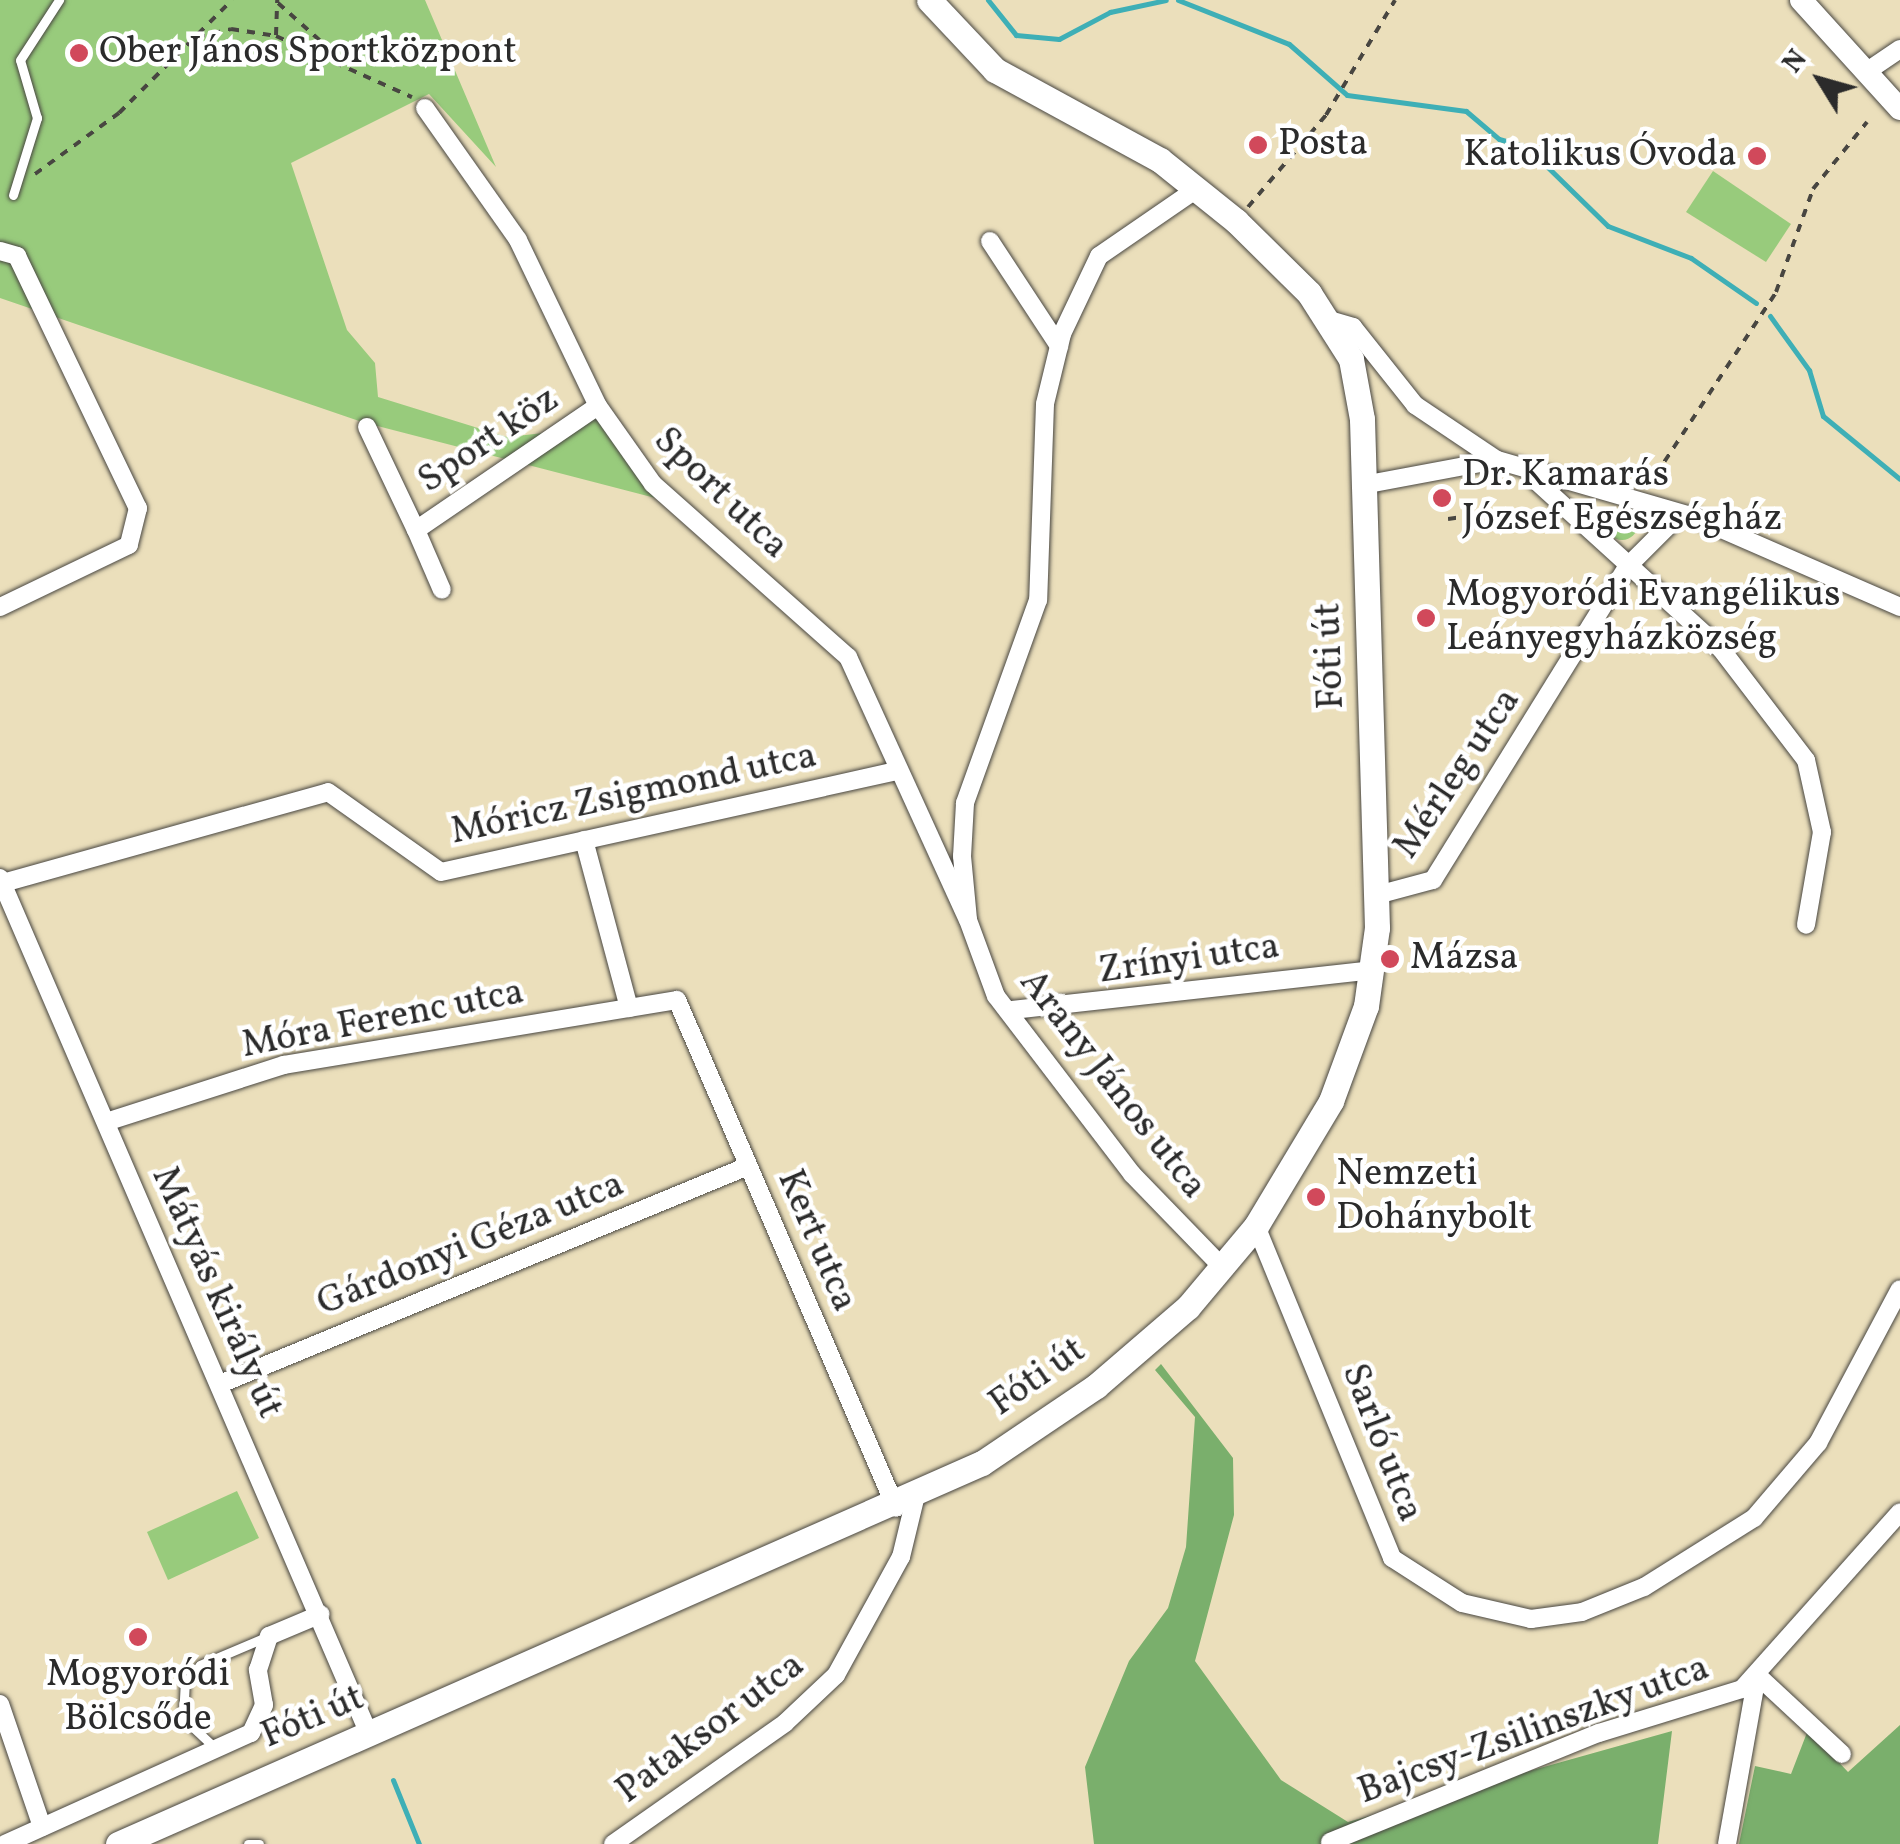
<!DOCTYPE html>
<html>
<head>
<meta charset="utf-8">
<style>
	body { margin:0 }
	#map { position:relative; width:1900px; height:1844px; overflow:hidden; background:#ebdfbb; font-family:Vollkorn,serif }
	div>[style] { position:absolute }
	.green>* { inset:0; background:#98cb7c }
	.round { border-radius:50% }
	.forest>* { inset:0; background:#7aaf6c }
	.stream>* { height:5px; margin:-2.5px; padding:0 2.5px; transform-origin:2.5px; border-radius:2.5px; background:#3eafb6 }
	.path>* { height:4px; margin-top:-2px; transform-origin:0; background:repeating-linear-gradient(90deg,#484641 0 8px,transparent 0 16px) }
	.roads { filter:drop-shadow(0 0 2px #484641) drop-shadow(0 0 2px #484641) }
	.service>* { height:9px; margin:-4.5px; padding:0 4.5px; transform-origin:4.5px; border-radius:4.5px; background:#fff }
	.minor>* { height:18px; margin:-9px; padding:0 9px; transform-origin:9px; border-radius:9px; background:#fff }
	.tertiary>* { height:22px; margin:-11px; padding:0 11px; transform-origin:11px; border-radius:11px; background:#fff }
	.secondary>* { height:25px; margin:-12.5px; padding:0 12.5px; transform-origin:12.5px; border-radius:12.5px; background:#fff }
	.dots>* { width:28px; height:28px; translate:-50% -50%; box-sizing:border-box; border:5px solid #fff; border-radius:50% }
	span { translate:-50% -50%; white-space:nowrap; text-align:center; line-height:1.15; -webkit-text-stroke:9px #fff; paint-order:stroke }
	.poi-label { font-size:38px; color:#2b2b2b }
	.left { translate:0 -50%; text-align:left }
	.right { translate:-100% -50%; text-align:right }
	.street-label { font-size:38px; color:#2b2b2b }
	.north { position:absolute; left:1770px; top:30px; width:100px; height:100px; -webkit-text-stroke:8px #fff; paint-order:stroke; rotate:307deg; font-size:28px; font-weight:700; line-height:40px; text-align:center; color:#2b2b2b }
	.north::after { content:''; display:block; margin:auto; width:35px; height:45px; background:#2b2b2b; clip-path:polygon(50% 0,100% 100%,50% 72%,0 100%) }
</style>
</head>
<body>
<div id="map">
	<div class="green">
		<i style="clip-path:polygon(0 0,425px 0,496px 167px,429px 94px,291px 163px,347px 330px,375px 363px,378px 397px,507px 437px,543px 433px,586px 403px,663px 500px,362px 422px,0 298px)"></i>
		<i style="clip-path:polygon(1713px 171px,1791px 224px,1766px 262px,1686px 212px)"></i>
		<i class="round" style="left:1606px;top:508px;width:32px;height:32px"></i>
		<i style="clip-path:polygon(237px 1491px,259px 1538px,168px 1580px,147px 1532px)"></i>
	</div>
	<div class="forest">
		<i style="clip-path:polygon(1161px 1364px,1233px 1458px,1234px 1515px,1195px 1661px,1281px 1780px,1348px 1822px,1672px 1731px,1658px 1844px,1094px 1844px,1085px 1767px,1129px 1661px,1168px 1608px,1186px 1547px,1195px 1417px,1155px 1370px)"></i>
		<i style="clip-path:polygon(1900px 1725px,1900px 1844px,1739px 1844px,1755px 1766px,1791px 1774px,1808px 1730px,1848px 1772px)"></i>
	</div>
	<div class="stream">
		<i style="left:988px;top:0;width:45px;rotate:51.3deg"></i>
		<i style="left:1016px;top:35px;width:43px;rotate:5.3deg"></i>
		<i style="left:1059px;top:39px;width:58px;rotate:-27.9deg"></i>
		<i style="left:1110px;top:12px;width:57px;rotate:-12.1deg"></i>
		<i style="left:1178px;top:0;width:119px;rotate:21.6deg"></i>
		<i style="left:1289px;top:44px;width:77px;rotate:41.3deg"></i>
		<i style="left:1347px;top:95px;width:120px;rotate:7.7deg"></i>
		<i style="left:1466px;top:111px;width:43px;rotate:40.3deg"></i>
		<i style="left:1499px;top:139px;width:29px;rotate:16deg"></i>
		<i style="left:1527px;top:147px;width:113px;rotate:44.3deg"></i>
		<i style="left:1608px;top:226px;width:89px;rotate:21.1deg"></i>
		<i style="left:1691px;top:258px;width:79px;rotate:34.7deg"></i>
		<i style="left:1770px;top:316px;width:67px;rotate:54.2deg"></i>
		<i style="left:1809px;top:370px;width:48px;rotate:73.1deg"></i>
		<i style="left:1823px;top:416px;width:99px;rotate:39.3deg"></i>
		<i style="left:393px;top:1780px;width:69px;rotate:67.9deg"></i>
	</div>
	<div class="path">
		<i style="left:278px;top:3px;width:90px;rotate:41.8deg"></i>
		<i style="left:276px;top:35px;width:35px;rotate:-88deg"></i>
		<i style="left:197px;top:37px;width:35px;rotate:-13deg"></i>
		<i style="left:231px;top:29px;width:46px;rotate:8.8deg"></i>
		<i style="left:276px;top:36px;width:149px;rotate:24.2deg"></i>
		<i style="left:35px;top:174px;width:104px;rotate:-36deg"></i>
		<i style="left:119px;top:113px;width:160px;rotate:-45deg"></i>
		<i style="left:1248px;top:207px;width:121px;rotate:-49.7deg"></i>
		<i style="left:1326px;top:115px;width:134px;rotate:-59deg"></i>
		<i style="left:1647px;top:488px;width:235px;rotate:-56.6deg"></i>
		<i style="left:1776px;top:292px;width:109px;rotate:-70.2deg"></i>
		<i style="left:1813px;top:189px;width:86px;rotate:-51.1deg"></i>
		<i style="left:1448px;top:519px;width:28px;rotate:-8deg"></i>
	</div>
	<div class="roads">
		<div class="service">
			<i style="left:13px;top:195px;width:81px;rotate:-72.7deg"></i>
			<i style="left:37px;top:118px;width:60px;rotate:-106.3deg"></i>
			<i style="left:20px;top:60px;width:72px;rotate:-57deg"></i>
			<i style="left:214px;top:1747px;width:42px;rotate:-136.9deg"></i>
			<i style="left:183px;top:1718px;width:35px;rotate:-87deg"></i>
			<i style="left:185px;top:1683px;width:23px;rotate:-50deg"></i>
			<i style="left:200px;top:1665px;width:72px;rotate:-23deg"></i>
			<i style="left:248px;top:1844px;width:11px"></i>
		</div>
		<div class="minor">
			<i style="left:1866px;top:72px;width:41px;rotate:-34.1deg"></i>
			<i style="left:425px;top:108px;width:161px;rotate:54.8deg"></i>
			<i style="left:518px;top:240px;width:184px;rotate:64.3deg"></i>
			<i style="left:598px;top:406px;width:95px;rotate:54.8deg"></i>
			<i style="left:653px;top:484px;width:261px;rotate:41.6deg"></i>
			<i style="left:848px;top:657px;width:287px;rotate:65.5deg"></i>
			<i style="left:1198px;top:188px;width:120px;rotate:145.5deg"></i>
			<i style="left:1099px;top:256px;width:86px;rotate:115.4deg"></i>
			<i style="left:1062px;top:334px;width:72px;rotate:103.7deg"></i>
			<i style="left:1045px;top:404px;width:196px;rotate:92deg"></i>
			<i style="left:1038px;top:600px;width:216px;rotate:109.8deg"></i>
			<i style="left:965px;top:803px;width:53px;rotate:93.2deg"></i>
			<i style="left:962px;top:856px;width:64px;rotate:84.6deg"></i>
			<i style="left:968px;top:920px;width:81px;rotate:69.8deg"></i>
			<i style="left:996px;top:996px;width:224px;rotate:52.6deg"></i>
			<i style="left:1132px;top:1174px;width:131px;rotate:45.9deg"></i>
			<i style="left:990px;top:241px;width:126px;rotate:56.7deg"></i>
			<i style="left:0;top:251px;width:18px;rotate:16deg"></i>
			<i style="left:17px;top:256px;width:280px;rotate:64.4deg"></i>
			<i style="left:138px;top:508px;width:38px;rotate:104deg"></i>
			<i style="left:129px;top:545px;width:143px;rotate:154.3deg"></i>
			<i style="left:1329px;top:320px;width:25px;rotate:16deg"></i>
			<i style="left:1353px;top:327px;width:100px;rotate:51.5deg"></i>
			<i style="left:1415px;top:405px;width:99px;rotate:33.9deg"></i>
			<i style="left:1497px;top:460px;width:205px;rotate:16.1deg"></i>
			<i style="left:1694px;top:517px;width:225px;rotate:23.6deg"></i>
			<i style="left:367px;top:427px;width:114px;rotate:64.6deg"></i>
			<i style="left:416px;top:530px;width:220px;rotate:-34.3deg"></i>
			<i style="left:1533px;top:478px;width:254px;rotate:42.3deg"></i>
			<i style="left:1721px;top:649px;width:140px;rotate:52.6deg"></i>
			<i style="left:1806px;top:760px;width:74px;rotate:77.5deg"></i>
			<i style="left:1822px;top:832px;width:94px;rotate:99.8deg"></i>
			<i style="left:1363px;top:485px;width:136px;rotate:-10.6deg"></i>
			<i style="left:416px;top:530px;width:65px;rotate:66.6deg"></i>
			<i style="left:584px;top:840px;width:174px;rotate:75deg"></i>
			<i style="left:0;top:878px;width:932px;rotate:66.68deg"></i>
			<i style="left:3px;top:883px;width:337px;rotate:-15.6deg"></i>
			<i style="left:328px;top:792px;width:138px;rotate:35.3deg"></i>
			<i style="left:441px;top:872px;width:466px;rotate:-12.5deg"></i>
			<i style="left:1377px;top:895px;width:58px;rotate:-15deg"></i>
			<i style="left:1433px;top:880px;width:368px;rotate:-58.2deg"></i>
			<i style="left:1627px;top:567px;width:74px;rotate:-45deg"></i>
			<i style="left:1012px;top:1010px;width:364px;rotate:-6.3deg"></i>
			<i style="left:106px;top:1122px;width:187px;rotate:-17.8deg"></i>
			<i style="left:284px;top:1065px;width:398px;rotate:-9.4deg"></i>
			<i style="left:677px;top:1000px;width:553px;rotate:66.68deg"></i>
			<i style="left:1256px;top:1226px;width:359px;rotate:67.7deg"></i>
			<i style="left:1392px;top:1558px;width:83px;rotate:32.7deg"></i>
			<i style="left:1462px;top:1603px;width:71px;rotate:13.1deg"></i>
			<i style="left:1531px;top:1619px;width:51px;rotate:-7.8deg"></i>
			<i style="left:1582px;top:1612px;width:67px;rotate:-22deg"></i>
			<i style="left:1644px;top:1587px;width:130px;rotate:-32.1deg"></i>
			<i style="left:1754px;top:1518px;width:99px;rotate:-49.5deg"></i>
			<i style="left:1818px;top:1443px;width:174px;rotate:-62deg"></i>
			<i style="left:220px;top:1384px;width:571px;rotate:-22.43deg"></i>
			<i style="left:1757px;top:1675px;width:116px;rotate:42.9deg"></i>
			<i style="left:0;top:1704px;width:130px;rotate:71.1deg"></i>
			<i style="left:1330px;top:1842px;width:290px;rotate:-22.1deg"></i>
			<i style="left:1599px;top:1733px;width:150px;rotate:-17.1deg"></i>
			<i style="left:1742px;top:1689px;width:237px;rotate:-48.2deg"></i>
			<i style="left:5px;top:1844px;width:270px;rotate:-24.3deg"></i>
			<i style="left:251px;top:1733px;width:31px;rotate:-65deg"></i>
			<i style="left:264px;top:1705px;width:36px;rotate:-100deg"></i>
			<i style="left:258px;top:1670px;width:36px;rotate:-72deg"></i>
			<i style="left:269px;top:1636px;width:56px;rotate:-22.9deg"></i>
			<i style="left:613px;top:1844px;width:210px;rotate:-35.1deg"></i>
			<i style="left:785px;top:1723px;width:70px;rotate:-43.3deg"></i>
			<i style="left:836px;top:1675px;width:135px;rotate:-61.2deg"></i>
			<i style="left:901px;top:1557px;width:60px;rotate:-76.4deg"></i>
			<i style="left:1727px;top:1844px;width:172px;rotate:-79.9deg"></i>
		</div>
		<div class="tertiary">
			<i style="left:1801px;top:0;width:147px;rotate:47.8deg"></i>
		</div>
		<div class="secondary">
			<i style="left:118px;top:1844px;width:944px;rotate:-23.8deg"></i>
			<i style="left:982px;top:1463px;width:138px;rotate:-34deg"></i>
			<i style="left:1096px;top:1386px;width:121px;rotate:-40.7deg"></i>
			<i style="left:1188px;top:1307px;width:106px;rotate:-50deg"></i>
			<i style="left:1256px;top:1226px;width:146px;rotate:-59deg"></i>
			<i style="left:1331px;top:1101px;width:101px;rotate:-69.8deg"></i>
			<i style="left:1366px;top:1006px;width:79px;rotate:-82deg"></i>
			<i style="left:1377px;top:928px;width:509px;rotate:-91.69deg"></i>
			<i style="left:1362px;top:419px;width:61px;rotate:-100.4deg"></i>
			<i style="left:1351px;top:359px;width:78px;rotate:-122.5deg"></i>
			<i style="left:1309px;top:293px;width:103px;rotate:-135.4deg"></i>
			<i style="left:1236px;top:221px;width:97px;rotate:-141.2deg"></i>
			<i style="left:1160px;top:160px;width:188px;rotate:-151.4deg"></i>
			<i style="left:995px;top:70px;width:96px;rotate:-133.3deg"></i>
		</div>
	</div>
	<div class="dots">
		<i style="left:79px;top:53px;background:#d1495b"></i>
		<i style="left:1258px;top:145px;background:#d1495b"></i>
		<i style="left:1757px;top:156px;background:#d1495b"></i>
		<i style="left:1442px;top:498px;background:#d1495b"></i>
		<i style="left:1426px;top:618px;background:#d1495b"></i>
		<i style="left:1390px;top:959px;background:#d1495b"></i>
		<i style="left:1316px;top:1197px;background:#d1495b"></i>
		<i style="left:138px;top:1637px;background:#d1495b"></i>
	</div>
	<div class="poi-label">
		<span class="left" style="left:99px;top:53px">Ober János Sportközpont</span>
		<span class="left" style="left:1278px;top:145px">Posta</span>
		<span class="right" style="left:1737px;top:156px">Katolikus Óvoda</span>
		<span class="left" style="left:1462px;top:498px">Dr. Kamarás<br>József Egészségház</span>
		<span class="left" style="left:1446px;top:618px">Mogyoródi Evangélikus<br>Leányegyházközség</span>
		<span class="left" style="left:1410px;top:959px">Mázsa</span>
		<span class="left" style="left:1336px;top:1197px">Nemzeti<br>Dohánybolt</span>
		<span style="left:138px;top:1698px">Mogyoródi<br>Bölcsőde</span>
	</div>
	<div class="street-label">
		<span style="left:489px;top:441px;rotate:-34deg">Sport köz</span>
		<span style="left:720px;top:494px;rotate:44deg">Sport utca</span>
		<span style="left:1331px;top:656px;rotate:-92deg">Fóti út</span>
		<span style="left:1458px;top:774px;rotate:-56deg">Mérleg utca</span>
		<span style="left:634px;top:795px;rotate:-12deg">Móricz Zsigmond utca</span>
		<span style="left:1189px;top:960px;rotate:-8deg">Zrínyi utca</span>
		<span style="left:383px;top:1020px;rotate:-11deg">Móra Ferenc utca</span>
		<span style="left:1112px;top:1085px;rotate:52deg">Arany János utca</span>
		<span style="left:816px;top:1241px;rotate:67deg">Kert utca</span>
		<span style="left:471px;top:1245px;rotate:-22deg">Gárdonyi Géza utca</span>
		<span style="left:216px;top:1293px;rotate:66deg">Mátyás király út</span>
		<span style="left:1038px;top:1378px;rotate:-35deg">Fóti út</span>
		<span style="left:1381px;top:1443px;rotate:69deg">Sarló utca</span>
		<span style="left:313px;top:1718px;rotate:-23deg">Fóti út</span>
		<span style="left:711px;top:1729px;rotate:-37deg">Pataksor utca</span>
		<span style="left:1534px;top:1731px;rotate:-20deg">Bajcsy-Zsilinszky utca</span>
	</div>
	<div class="north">N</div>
</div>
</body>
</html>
